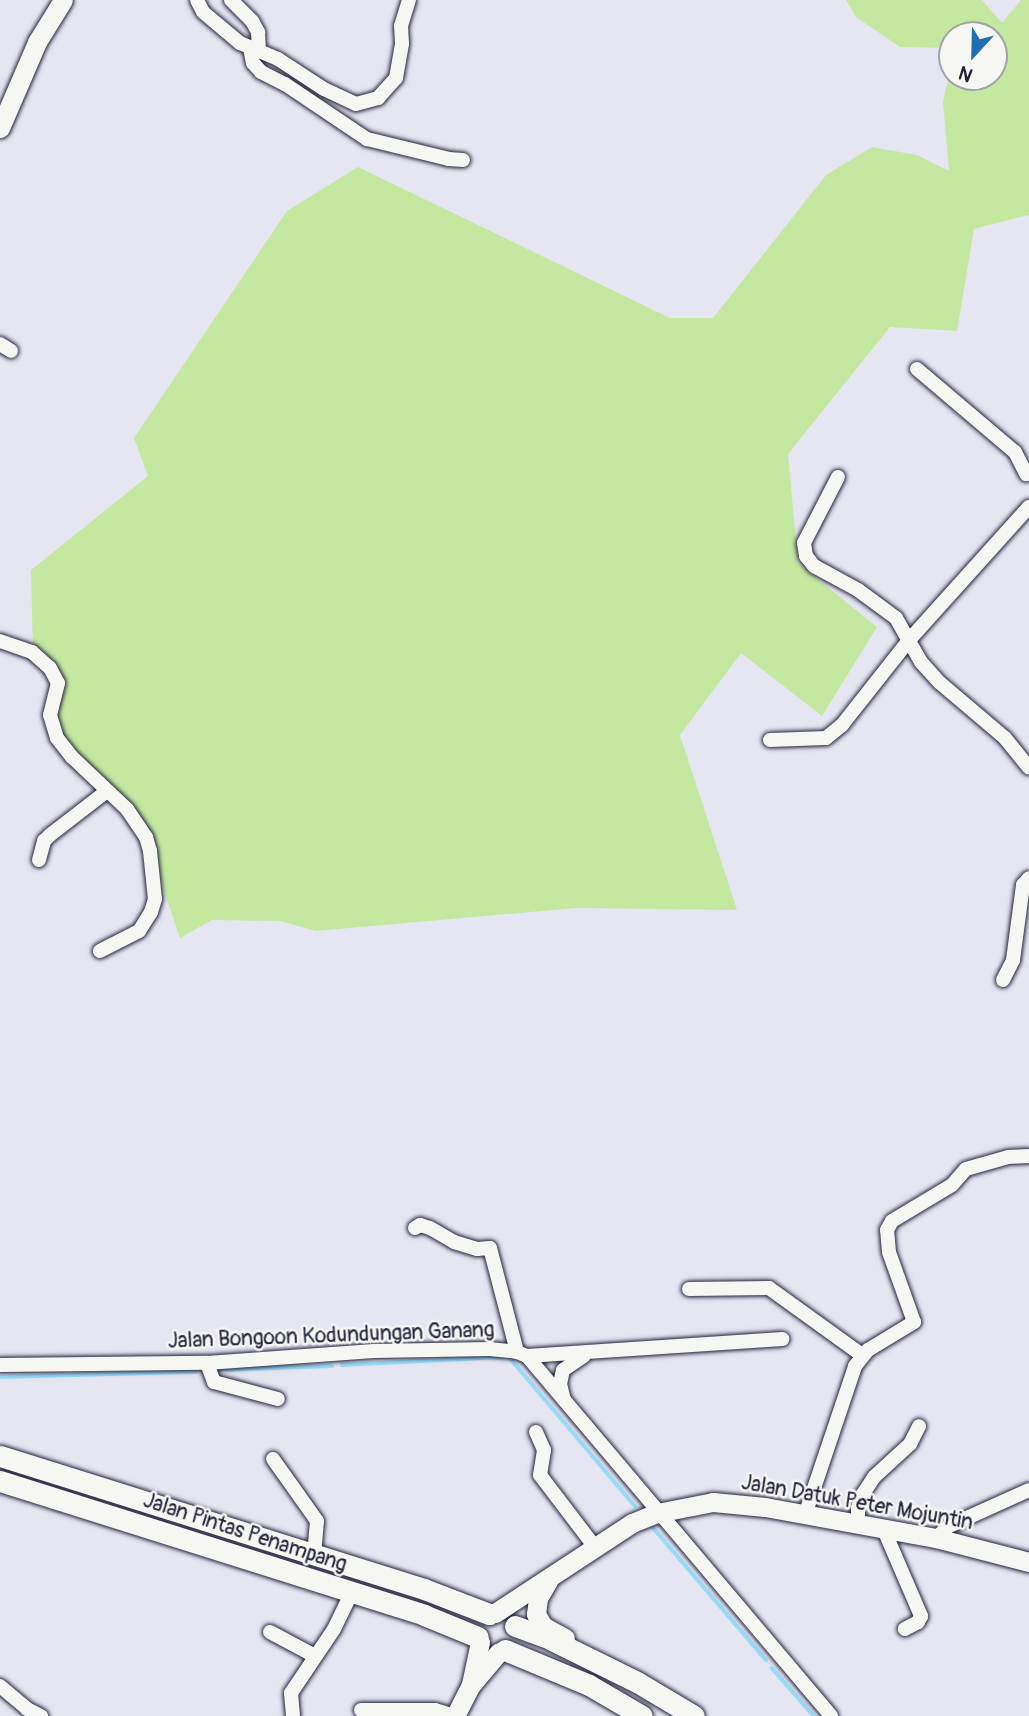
<!DOCTYPE html>
<html>
<head>
<meta charset="utf-8">
<style>
	body { margin:0 }
	#map { position:relative; width:1029px; height:1716px; overflow:hidden; background:#e5e6f2; font-family:Pangolin,sans-serif }
	div>[style] { position:absolute }
	.green>* { inset:0; background:#c5e8a1 }
	.stream>* { height:3.5px; margin:-1.75px; padding:0 1.75px; transform-origin:1.75px; border-radius:1.75px; background:#97dcf9 }
	.roads { filter:drop-shadow(0 0 2px #22223b) drop-shadow(0 0 2px #22223b) }
	.street>* { height:14px; margin:-7px; padding:0 7px; transform-origin:7px; border-radius:7px; background:#f6f6f2 }
	.secondary>* { height:19px; margin:-9.5px; padding:0 9.5px; transform-origin:9.5px; border-radius:9.5px; background:#f6f6f2 }
	.primary>* { height:21px; margin:-10.5px; padding:0 10.5px; transform-origin:10.5px; border-radius:10.5px; background:#f6f6f2 }
	span { translate:-50% -50%; white-space:nowrap; text-align:center; line-height:1.15; -webkit-text-stroke:5px #f6f6f2; paint-order:stroke }
	.street-label { font-size:21px; color:#22223b }
	.north { position:absolute; left:938px; top:21px; width:70px; height:70px; box-sizing:border-box; background:#f6f6f2; border:2px solid #a1a1a9; border-radius:50%; rotate:202deg; font-size:19px; font-weight:700; line-height:28px; text-align:center; color:#22223b }
	.north::after { content:''; display:block; margin:auto; width:24px; height:32px; background:#1f6fb2; clip-path:polygon(50% 0,100% 100%,50% 72%,0 100%) }
</style>
</head>
<body>
<div id="map">
	<div class="green">
		<i style="clip-path:polygon(846px 0,982px 0,1002px 23px,1021px 0,1029px 0,1029px 215px,974px 229px,957px 331px,890px 327px,788px 454px,798px 563px,877px 627px,822px 716px,741px 653px,680px 735px,737px 910px,576px 908px,316px 931px,280px 921px,212px 920px,180px 938px,143px 828px,70px 748px,54px 722px,52px 675px,33px 656px,31px 570px,148px 476px,134px 438px,287px 211px,358px 167px,670px 318px,713px 318px,826px 175px,872px 147px,917px 155px,949px 171px,943px 102px,952px 63px,952px 77px,994px 77px,994px 35px,952px 35px,952px 48px,900px 47px,856px 17px)"></i>
	</div>
	<div class="stream">
		<i style="left:510px;top:1358px;width:194px;rotate:49.8deg"></i>
		<i style="left:342px;top:1365px;width:161px;rotate:-2.8deg"></i>
		<i style="left:215px;top:1370px;width:117px;rotate:-2deg"></i>
		<i style="left:0;top:1377px;width:196px;rotate:-1.5deg"></i>
		<i style="left:650px;top:1524px;width:179px;rotate:49.5deg"></i>
		<i style="left:772px;top:1668px;width:64px;rotate:48.8deg"></i>
	</div>
	<div class="roads">
		<div class="street">
			<i style="left:197px;top:0;width:13px;rotate:63deg"></i>
			<i style="left:203px;top:12px;width:48px;rotate:40deg"></i>
			<i style="left:240px;top:43px;width:41px;rotate:22.8deg"></i>
			<i style="left:278px;top:59px;width:55px;rotate:33.1deg"></i>
			<i style="left:324px;top:89px;width:35px;rotate:25deg"></i>
			<i style="left:356px;top:104px;width:23px;rotate:-15deg"></i>
			<i style="left:378px;top:98px;width:27px;rotate:-48deg"></i>
			<i style="left:396px;top:78px;width:35px;rotate:-80deg"></i>
			<i style="left:402px;top:44px;width:18px;rotate:-93deg"></i>
			<i style="left:401px;top:26px;width:27px;rotate:-73deg"></i>
			<i style="left:231px;top:0;width:30px;rotate:45deg"></i>
			<i style="left:252px;top:21px;width:13px;rotate:61deg"></i>
			<i style="left:258px;top:32px;width:19px;rotate:87deg"></i>
			<i style="left:250px;top:48px;width:15px;rotate:79deg"></i>
			<i style="left:253px;top:63px;width:12px;rotate:48deg"></i>
			<i style="left:261px;top:72px;width:27px;rotate:27deg"></i>
			<i style="left:285px;top:84px;width:99px;rotate:33.9deg"></i>
			<i style="left:367px;top:139px;width:84px;rotate:13.7deg"></i>
			<i style="left:449px;top:159px;width:14px;rotate:4deg"></i>
			<i style="left:0;top:344px;width:13px;rotate:32deg"></i>
			<i style="left:917px;top:369px;width:128px;rotate:40.3deg"></i>
			<i style="left:1015px;top:452px;width:25px;rotate:63deg"></i>
			<i style="left:838px;top:477px;width:74px;rotate:117.3deg"></i>
			<i style="left:804px;top:543px;width:13px;rotate:81deg"></i>
			<i style="left:806px;top:556px;width:13px;rotate:51deg"></i>
			<i style="left:814px;top:566px;width:50px;rotate:28.6deg"></i>
			<i style="left:858px;top:590px;width:47px;rotate:36.4deg"></i>
			<i style="left:896px;top:618px;width:51px;rotate:60.4deg"></i>
			<i style="left:921px;top:662px;width:27px;rotate:48deg"></i>
			<i style="left:939px;top:682px;width:87px;rotate:40.3deg"></i>
			<i style="left:1005px;top:738px;width:38px;rotate:51deg"></i>
			<i style="left:0;top:641px;width:34px;rotate:19deg"></i>
			<i style="left:32px;top:652px;width:24px;rotate:42deg"></i>
			<i style="left:50px;top:668px;width:17px;rotate:62deg"></i>
			<i style="left:58px;top:683px;width:33px;rotate:104deg"></i>
			<i style="left:50px;top:715px;width:24px;rotate:73deg"></i>
			<i style="left:57px;top:738px;width:24px;rotate:52deg"></i>
			<i style="left:72px;top:757px;width:76px;rotate:43.4deg"></i>
			<i style="left:127px;top:809px;width:34px;rotate:56deg"></i>
			<i style="left:146px;top:837px;width:15px;rotate:74deg"></i>
			<i style="left:150px;top:851px;width:48px;rotate:84.1deg"></i>
			<i style="left:155px;top:899px;width:14px;rotate:107deg"></i>
			<i style="left:151px;top:912px;width:22px;rotate:122deg"></i>
			<i style="left:139px;top:931px;width:44px;rotate:152.9deg"></i>
			<i style="left:770px;top:740px;width:56px;rotate:-2deg"></i>
			<i style="left:826px;top:738px;width:21px;rotate:-39deg"></i>
			<i style="left:842px;top:725px;width:110px;rotate:-51.7deg"></i>
			<i style="left:910px;top:639px;width:178px;rotate:-48deg"></i>
			<i style="left:39px;top:860px;width:20px;rotate:-75deg"></i>
			<i style="left:44px;top:841px;width:8px;rotate:-45deg"></i>
			<i style="left:50px;top:835px;width:72px;rotate:-37.7deg"></i>
			<i style="left:1003px;top:980px;width:22px;rotate:-63deg"></i>
			<i style="left:1013px;top:960px;width:76px;rotate:-82.4deg"></i>
			<i style="left:1023px;top:885px;width:9px;rotate:-49deg"></i>
			<i style="left:415px;top:1228px;width:6px;rotate:-31deg"></i>
			<i style="left:420px;top:1225px;width:10px;rotate:17deg"></i>
			<i style="left:430px;top:1228px;width:28px;rotate:30deg"></i>
			<i style="left:454px;top:1242px;width:24px;rotate:17deg"></i>
			<i style="left:477px;top:1249px;width:13px;rotate:-4deg"></i>
			<i style="left:490px;top:1248px;width:107px;rotate:75.4deg"></i>
			<i style="left:689px;top:1289px;width:80px;rotate:-0.7deg"></i>
			<i style="left:769px;top:1288px;width:115px;rotate:35.8deg"></i>
			<i style="left:527px;top:1356px;width:256px;rotate:-3.8deg"></i>
			<i style="left:207px;top:1363px;width:20px;rotate:70deg"></i>
			<i style="left:214px;top:1382px;width:66px;rotate:14.9deg"></i>
			<i style="left:0;top:1365px;width:207px;rotate:-0.6deg"></i>
			<i style="left:207px;top:1363px;width:167px;rotate:-4.1deg"></i>
			<i style="left:374px;top:1351px;width:116px;rotate:-1deg"></i>
			<i style="left:490px;top:1349px;width:27px;rotate:6deg"></i>
			<i style="left:517px;top:1352px;width:11px;rotate:22deg"></i>
			<i style="left:527px;top:1356px;width:471px;rotate:49.8deg"></i>
			<i style="left:564px;top:1400px;width:16px;rotate:-104deg"></i>
			<i style="left:560px;top:1384px;width:14px;rotate:-78deg"></i>
			<i style="left:563px;top:1370px;width:25px;rotate:-34deg"></i>
			<i style="left:536px;top:1432px;width:20px;rotate:66deg"></i>
			<i style="left:544px;top:1450px;width:25px;rotate:99deg"></i>
			<i style="left:540px;top:1475px;width:89px;rotate:52.7deg"></i>
			<i style="left:273px;top:1459px;width:76px;rotate:54.6deg"></i>
			<i style="left:317px;top:1521px;width:33px;rotate:95deg"></i>
			<i style="left:805px;top:1515px;width:157px;rotate:-71.4deg"></i>
			<i style="left:855px;top:1366px;width:21px;rotate:-51deg"></i>
			<i style="left:868px;top:1350px;width:54px;rotate:-31.3deg"></i>
			<i style="left:914px;top:1322px;width:74px;rotate:-109.7deg"></i>
			<i style="left:889px;top:1252px;width:22px;rotate:-95deg"></i>
			<i style="left:887px;top:1230px;width:10px;rotate:-61deg"></i>
			<i style="left:892px;top:1221px;width:70px;rotate:-31deg"></i>
			<i style="left:952px;top:1185px;width:21px;rotate:-49deg"></i>
			<i style="left:966px;top:1169px;width:44px;rotate:-15.9deg"></i>
			<i style="left:1008px;top:1157px;width:21px;rotate:-3deg"></i>
			<i style="left:858px;top:1525px;width:17px;rotate:-90deg"></i>
			<i style="left:858px;top:1508px;width:15px;rotate:-70deg"></i>
			<i style="left:863px;top:1494px;width:20px;rotate:-57deg"></i>
			<i style="left:874px;top:1477px;width:49px;rotate:-42.5deg"></i>
			<i style="left:910px;top:1444px;width:20px;rotate:-63deg"></i>
			<i style="left:884px;top:1530px;width:94px;rotate:66.7deg"></i>
			<i style="left:921px;top:1616px;width:7px;rotate:117deg"></i>
			<i style="left:918px;top:1622px;width:15px;rotate:152deg"></i>
			<i style="left:936px;top:1538px;width:18px;rotate:-43deg"></i>
			<i style="left:949px;top:1526px;width:88px;rotate:-24.2deg"></i>
			<i style="left:270px;top:1632px;width:51px;rotate:28.1deg"></i>
			<i style="left:0;top:1686px;width:35px;rotate:40deg"></i>
			<i style="left:27px;top:1709px;width:16px;rotate:27deg"></i>
			<i style="left:361px;top:1710px;width:74px"></i>
			<i style="left:435px;top:1710px;width:21px;rotate:17deg"></i>
			<i style="left:293px;top:1716px;width:23px;rotate:-95deg"></i>
			<i style="left:291px;top:1693px;width:77px;rotate:-56.1deg"></i>
			<i style="left:334px;top:1629px;width:41px;rotate:-64.1deg"></i>
		</div>
		<div class="secondary">
			<i style="left:0;top:128px;width:94px;rotate:-66.7deg"></i>
			<i style="left:37px;top:42px;width:49px;rotate:-58.2deg"></i>
			<i style="left:548px;top:1581px;width:20px;rotate:120deg"></i>
			<i style="left:538px;top:1598px;width:16px;rotate:97deg"></i>
			<i style="left:536px;top:1614px;width:14px;rotate:60deg"></i>
			<i style="left:543px;top:1626px;width:25px;rotate:29deg"></i>
			<i style="left:495px;top:1613px;width:164px;rotate:-33.3deg"></i>
			<i style="left:632px;top:1523px;width:27px;rotate:-22deg"></i>
			<i style="left:657px;top:1513px;width:57px;rotate:-11.1deg"></i>
			<i style="left:713px;top:1502px;width:52px;rotate:5.5deg"></i>
			<i style="left:765px;top:1507px;width:174px;rotate:10.3deg"></i>
			<i style="left:936px;top:1538px;width:96px;rotate:14.5deg"></i>
			<i style="left:471px;top:1684px;width:43px;rotate:-77.9deg"></i>
			<i style="left:455px;top:1716px;width:35px;rotate:-63deg"></i>
			<i style="left:471px;top:1685px;width:43px;rotate:-49.7deg"></i>
		</div>
		<div class="primary">
			<i style="left:0;top:1456px;width:444px;rotate:17.4deg"></i>
			<i style="left:424px;top:1589px;width:70px;rotate:21deg"></i>
			<i style="left:0;top:1481px;width:445px;rotate:17.5deg"></i>
			<i style="left:424px;top:1615px;width:58px;rotate:22.2deg"></i>
			<i style="left:515px;top:1626px;width:37px;rotate:20deg"></i>
			<i style="left:550px;top:1639px;width:97px;rotate:26.3deg"></i>
			<i style="left:637px;top:1682px;width:66px;rotate:30.8deg"></i>
			<i style="left:505px;top:1650px;width:91px;rotate:22.6deg"></i>
			<i style="left:589px;top:1685px;width:61px;rotate:30.3deg"></i>
		</div>
	</div>
	<div class="street-label">
		<span style="left:331px;top:1336px;rotate:-2deg">Jalan Bongoon Kodundungan Ganang</span>
		<span style="left:857px;top:1503px;rotate:10deg">Jalan Datuk Peter Mojuntin</span>
		<span style="left:245px;top:1533px;rotate:18deg">Jalan Pintas Penampang</span>
	</div>
	<div class="north">N</div>
</div>
</body>
</html>
